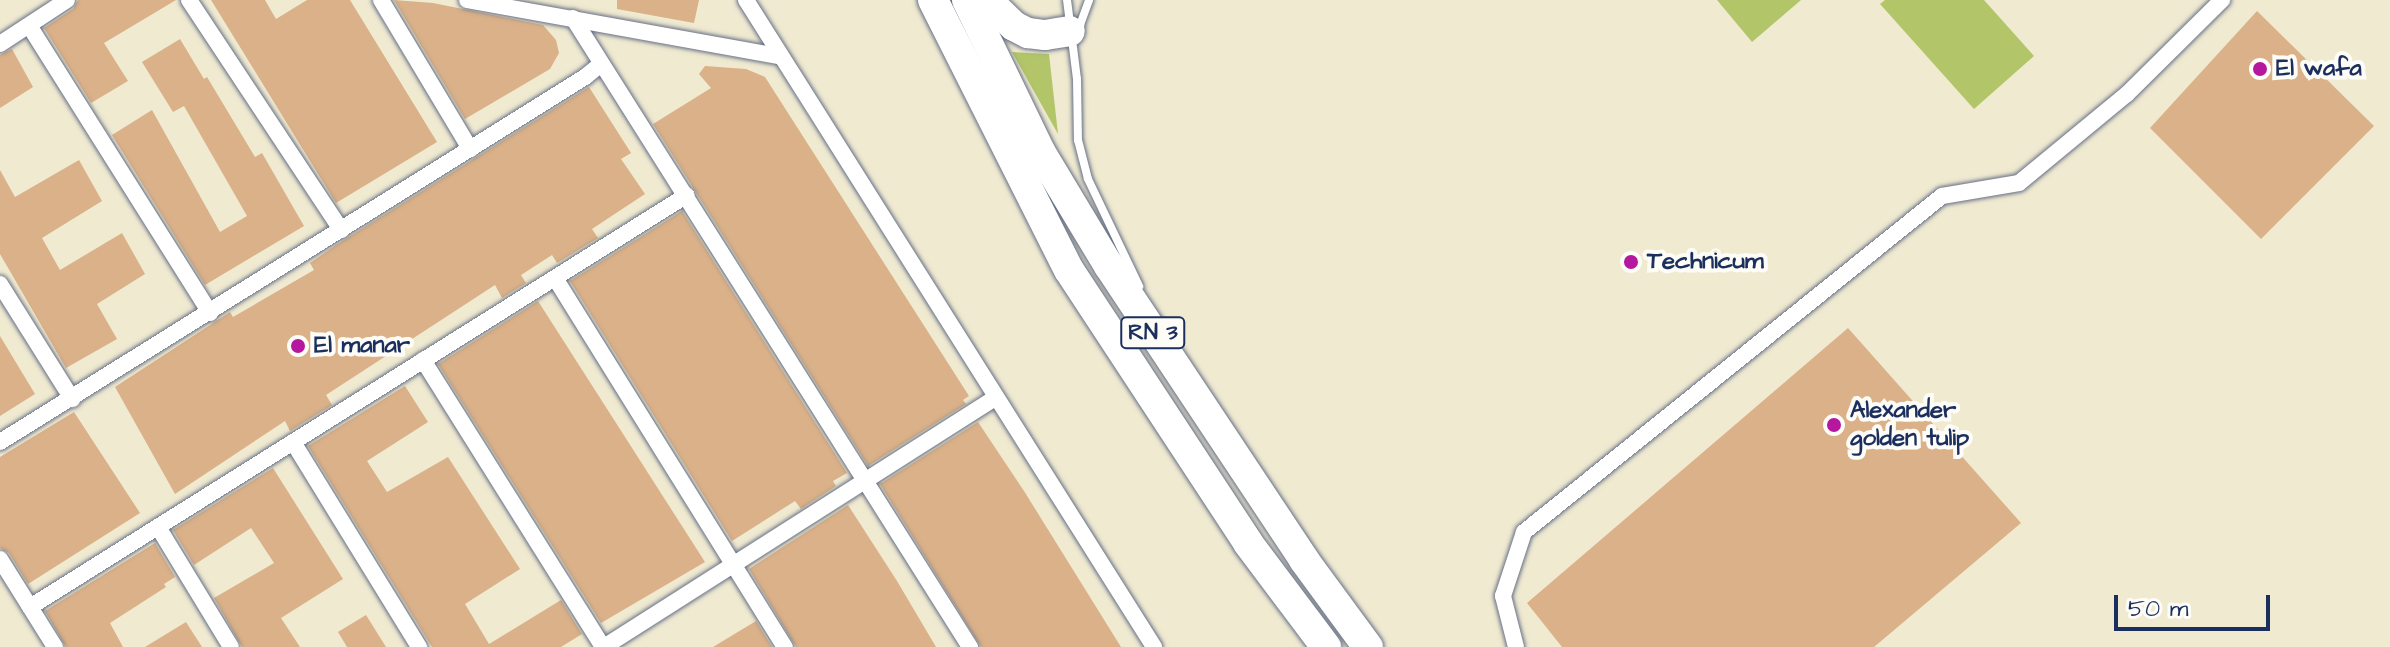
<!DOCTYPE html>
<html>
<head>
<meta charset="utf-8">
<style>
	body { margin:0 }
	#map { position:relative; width:2390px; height:647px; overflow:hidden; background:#f0ead1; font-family:"Architects Daughter",sans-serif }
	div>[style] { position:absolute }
	.green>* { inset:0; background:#b2c569 }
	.building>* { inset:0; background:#dab188 }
	.roads { filter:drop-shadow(0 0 2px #667086) drop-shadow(0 0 2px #667086) }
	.lane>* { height:8px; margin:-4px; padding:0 4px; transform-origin:4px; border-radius:4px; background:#fff }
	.street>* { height:16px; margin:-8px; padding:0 8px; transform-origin:8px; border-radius:8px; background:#fff }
	.highway>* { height:30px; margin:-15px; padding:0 15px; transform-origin:15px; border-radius:15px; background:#fff }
	.dots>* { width:22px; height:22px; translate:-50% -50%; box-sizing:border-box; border:4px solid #fdfcf7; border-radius:50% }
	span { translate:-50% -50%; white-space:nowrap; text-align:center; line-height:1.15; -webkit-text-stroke:8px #fdfcf7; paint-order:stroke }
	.shield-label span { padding:2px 6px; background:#fdfcf7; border:2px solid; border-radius:6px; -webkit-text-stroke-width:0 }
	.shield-label { font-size:22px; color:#1b2f5e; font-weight:700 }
	.poi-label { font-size:24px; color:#1b2f5e; font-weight:700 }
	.left { translate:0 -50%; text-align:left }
	.scale { position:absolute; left:2114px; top:595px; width:156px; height:36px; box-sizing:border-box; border:4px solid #1b2f5e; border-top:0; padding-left:10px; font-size:24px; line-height:28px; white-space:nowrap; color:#1b2f5e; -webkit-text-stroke:6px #fdfcf7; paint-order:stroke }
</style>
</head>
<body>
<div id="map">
	<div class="green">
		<i style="clip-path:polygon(1717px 0,1801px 0,1752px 42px)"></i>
		<i style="clip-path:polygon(1885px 0,1984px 0,2034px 56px,1974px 109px,1880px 4px)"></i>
		<i style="clip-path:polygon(1012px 52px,1049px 54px,1058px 134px)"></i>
	</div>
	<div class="building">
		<i style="clip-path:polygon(78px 0,176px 0,104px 43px,128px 81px,91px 103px,44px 28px,73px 9px)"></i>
		<i style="clip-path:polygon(211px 0,265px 0,276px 19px,307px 0,350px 0,437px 142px,336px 203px)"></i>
		<i style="clip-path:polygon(394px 0,433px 3px,543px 25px,556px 40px,559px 53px,550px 69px,465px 119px)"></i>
		<i style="clip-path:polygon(617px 0,699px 0,694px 23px,617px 9px)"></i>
		<i style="clip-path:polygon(2257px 11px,2374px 126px,2261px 239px,2150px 128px)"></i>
		<i style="clip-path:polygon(180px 39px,204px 79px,207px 77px,255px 157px,262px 153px,304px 226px,205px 285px,112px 135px,152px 110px,220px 232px,247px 216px,184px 106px,173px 112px,142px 62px)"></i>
		<i style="clip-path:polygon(12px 49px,33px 87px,0 108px,0 55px)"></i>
		<i style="clip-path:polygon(705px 66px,746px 69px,765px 77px,969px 396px,963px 400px,966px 404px,868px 466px,653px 124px,711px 88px,699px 74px)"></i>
		<i style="clip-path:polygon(589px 87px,631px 153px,621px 159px,645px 194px,592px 229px,598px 238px,557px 263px,552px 255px,521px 275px,526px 283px,502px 298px,495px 285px,326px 395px,332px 405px,290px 431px,285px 421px,175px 494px,115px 387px,230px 312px,233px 317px,314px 270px,310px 263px,336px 245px)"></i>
		<i style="clip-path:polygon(79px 160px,102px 201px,42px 238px,60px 270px,122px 233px,145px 274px,97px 304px,117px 339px,66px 368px,0 254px,0 170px,15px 197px)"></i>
		<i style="clip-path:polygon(682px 211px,847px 473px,833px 481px,836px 486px,801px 509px,795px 501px,732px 541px,570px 281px)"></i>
		<i style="clip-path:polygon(538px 301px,705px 562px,601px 623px,438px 364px)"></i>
		<i style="clip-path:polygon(1848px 328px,2021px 523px,1874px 647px,1562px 647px,1527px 603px)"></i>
		<i style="clip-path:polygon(0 336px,35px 394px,0 416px)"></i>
		<i style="clip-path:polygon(405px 386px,428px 422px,367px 461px,387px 492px,448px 457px,520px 569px,465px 604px,489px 644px,561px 600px,582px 634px,561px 647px,432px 647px,308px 446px)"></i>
		<i style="clip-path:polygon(74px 412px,140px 513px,28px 584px,9px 553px,0 548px,0 457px)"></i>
		<i style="clip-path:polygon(978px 422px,1024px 491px,1121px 647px,981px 647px,880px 484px)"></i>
		<i style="clip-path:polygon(273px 468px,343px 579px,281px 618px,300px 647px,242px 647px,214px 598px,274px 563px,251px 528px,194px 565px,173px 530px)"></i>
		<i style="clip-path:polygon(848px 505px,897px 581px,936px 647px,796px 647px,749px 569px)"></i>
		<i style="clip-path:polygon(155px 543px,175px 577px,164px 584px,166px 587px,110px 623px,123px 647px,66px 647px,45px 611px)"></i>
		<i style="clip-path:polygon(366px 615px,386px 647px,347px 647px,338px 632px)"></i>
		<i style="clip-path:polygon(756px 621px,772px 647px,713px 647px)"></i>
		<i style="clip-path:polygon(186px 622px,202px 647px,145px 647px)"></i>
	</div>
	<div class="roads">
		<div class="lane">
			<i style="left:1067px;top:0;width:80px;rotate:82.8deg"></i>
			<i style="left:1077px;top:79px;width:61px;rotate:89.1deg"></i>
			<i style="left:1078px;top:140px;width:40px;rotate:75.6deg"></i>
			<i style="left:1088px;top:179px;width:119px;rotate:64.5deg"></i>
			<i style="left:1074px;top:28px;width:7px;rotate:-27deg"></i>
			<i style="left:1080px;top:25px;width:27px;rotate:-70deg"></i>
		</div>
		<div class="street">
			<i style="left:189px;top:0;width:276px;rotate:56.5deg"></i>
			<i style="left:381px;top:0;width:174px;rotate:59.1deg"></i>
			<i style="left:467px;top:0;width:317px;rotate:10.2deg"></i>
			<i style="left:746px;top:0;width:765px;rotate:57.76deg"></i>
			<i style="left:573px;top:18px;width:744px;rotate:57.74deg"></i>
			<i style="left:30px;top:27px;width:338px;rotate:57.8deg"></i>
			<i style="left:0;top:44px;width:80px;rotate:-33.3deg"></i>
			<i style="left:555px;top:278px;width:435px;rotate:58.1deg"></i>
			<i style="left:0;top:284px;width:136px;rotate:57.9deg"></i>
			<i style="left:423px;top:360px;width:339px;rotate:57.9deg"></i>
			<i style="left:0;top:442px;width:690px;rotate:-31.96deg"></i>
			<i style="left:585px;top:77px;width:21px;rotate:-39deg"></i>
			<i style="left:293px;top:442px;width:241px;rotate:58.4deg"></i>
			<i style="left:158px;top:527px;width:140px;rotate:58.7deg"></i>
			<i style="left:0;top:559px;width:104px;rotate:58deg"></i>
			<i style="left:30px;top:607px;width:775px;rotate:-32.09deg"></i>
			<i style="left:604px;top:647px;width:464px;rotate:-32.5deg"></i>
			<i style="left:1516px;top:647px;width:53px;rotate:-104.3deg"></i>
			<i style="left:1503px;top:596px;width:67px;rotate:-71.8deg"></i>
			<i style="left:1524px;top:532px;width:536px;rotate:-38.79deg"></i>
			<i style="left:1942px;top:196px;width:78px;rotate:-9.6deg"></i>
			<i style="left:2019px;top:183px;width:140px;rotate:-39.5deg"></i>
			<i style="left:2127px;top:94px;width:134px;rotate:-44.7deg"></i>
		</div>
		<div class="highway">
			<i style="left:933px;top:0;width:302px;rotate:63.3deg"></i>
			<i style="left:1069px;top:270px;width:326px;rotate:56.7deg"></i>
			<i style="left:1248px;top:543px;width:130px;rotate:53.1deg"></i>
			<i style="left:967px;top:0;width:170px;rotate:64.2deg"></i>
			<i style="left:1041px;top:153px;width:132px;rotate:59deg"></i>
			<i style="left:1109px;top:266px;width:353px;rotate:56.4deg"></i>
			<i style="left:1304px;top:560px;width:108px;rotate:53.7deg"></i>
			<i style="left:987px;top:0;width:37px;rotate:44deg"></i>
			<i style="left:1014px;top:26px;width:16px;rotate:27deg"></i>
			<i style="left:1028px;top:33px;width:17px;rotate:7deg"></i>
			<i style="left:1045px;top:35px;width:25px;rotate:-9deg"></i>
		</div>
	</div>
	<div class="dots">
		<i style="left:2260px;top:69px;background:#b5179e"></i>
		<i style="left:1631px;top:262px;background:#b5179e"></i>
		<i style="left:298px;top:346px;background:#b5179e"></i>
		<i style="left:1834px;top:425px;background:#b5179e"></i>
	</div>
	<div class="shield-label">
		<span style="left:1153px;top:333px">RN 3</span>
	</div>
	<div class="poi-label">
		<span class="left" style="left:2276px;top:69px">El wafa</span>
		<span class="left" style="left:1647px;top:262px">Technicum</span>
		<span class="left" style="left:314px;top:346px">El manar</span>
		<span class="left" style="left:1850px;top:425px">Alexander<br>golden tulip</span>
	</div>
	<div class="scale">50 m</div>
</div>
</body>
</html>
